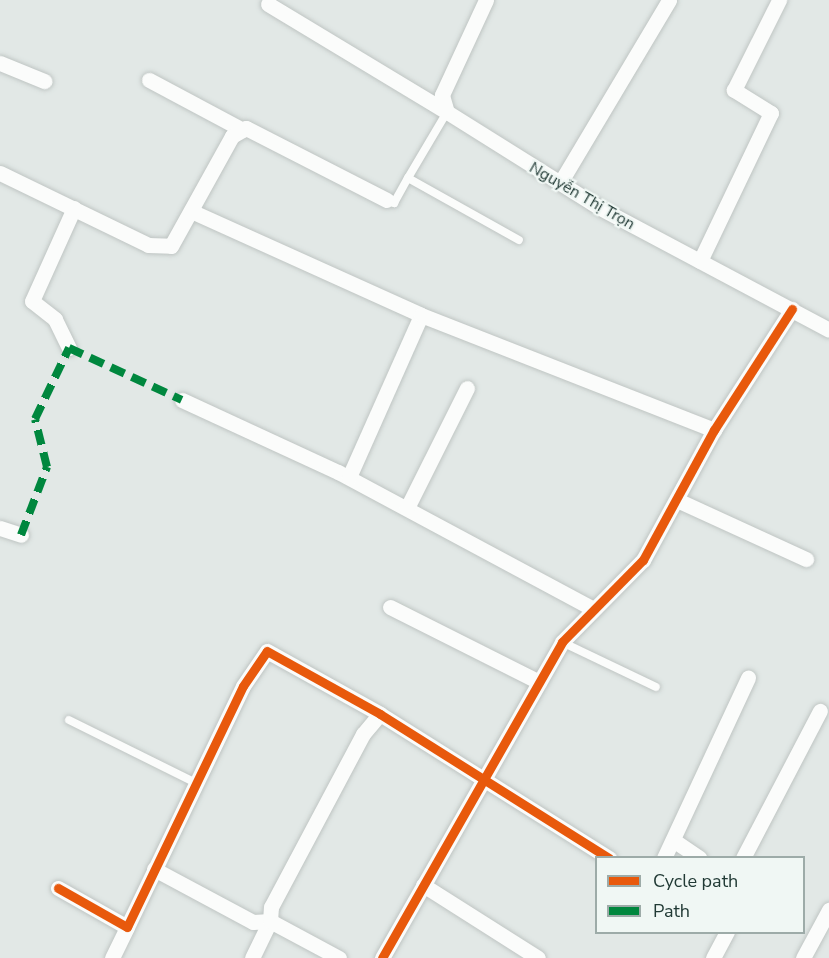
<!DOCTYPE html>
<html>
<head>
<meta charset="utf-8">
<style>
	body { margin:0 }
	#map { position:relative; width:829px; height:958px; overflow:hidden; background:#e2e8e6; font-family:"Nunito Sans",sans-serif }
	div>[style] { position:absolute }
	.roads { filter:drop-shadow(0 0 2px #bfc5c3) drop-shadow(0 0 2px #bfc5c3) }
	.service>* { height:8px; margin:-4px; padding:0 4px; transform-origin:4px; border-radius:4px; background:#fbfcfb }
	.minor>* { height:15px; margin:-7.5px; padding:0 7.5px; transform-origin:7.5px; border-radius:7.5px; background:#fbfcfb }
	.quiet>* { height:8px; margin-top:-4px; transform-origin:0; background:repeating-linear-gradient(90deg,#00873e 0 15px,transparent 0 23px) }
	.cycleway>* { height:9px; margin:-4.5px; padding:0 4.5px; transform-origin:4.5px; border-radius:4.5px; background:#e8590c }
	span { translate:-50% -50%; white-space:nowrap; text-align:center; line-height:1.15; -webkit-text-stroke:4.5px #f0f7f4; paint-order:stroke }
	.street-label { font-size:16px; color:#213a35 }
	.legend { position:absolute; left:595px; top:856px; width:210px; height:78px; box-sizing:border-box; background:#f0f7f4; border:2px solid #9daba8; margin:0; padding:8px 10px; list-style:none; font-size:18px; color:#213a35 }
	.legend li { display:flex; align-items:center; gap:12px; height:30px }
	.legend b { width:30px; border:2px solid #9daba8 }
</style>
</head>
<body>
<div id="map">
	<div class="roads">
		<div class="service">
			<i style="left:447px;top:112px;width:77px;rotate:120.6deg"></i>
			<i style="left:408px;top:178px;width:127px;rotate:29.2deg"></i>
			<i style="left:387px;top:200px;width:8px;rotate:23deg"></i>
			<i style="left:394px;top:203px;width:29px;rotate:-61deg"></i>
			<i style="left:562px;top:642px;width:104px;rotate:25.6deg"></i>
			<i style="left:69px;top:720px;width:142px;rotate:26.4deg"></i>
		</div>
		<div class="minor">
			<i style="left:486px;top:0;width:105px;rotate:114.9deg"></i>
			<i style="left:442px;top:95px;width:18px;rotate:74deg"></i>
			<i style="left:447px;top:112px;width:181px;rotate:32.1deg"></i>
			<i style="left:600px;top:208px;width:259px;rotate:28deg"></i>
			<i style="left:268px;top:4px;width:209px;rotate:31.1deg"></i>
			<i style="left:0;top:63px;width:48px;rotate:22.2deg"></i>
			<i style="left:149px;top:80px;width:106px;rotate:28deg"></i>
			<i style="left:0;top:173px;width:165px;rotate:25.9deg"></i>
			<i style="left:148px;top:245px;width:23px;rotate:2deg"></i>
			<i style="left:171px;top:246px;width:126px;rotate:-61deg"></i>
			<i style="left:232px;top:136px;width:16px;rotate:-30deg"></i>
			<i style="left:246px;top:128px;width:158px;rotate:27.1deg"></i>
			<i style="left:560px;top:183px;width:213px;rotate:-59.2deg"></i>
			<i style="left:191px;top:211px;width:252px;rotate:24.3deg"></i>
			<i style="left:700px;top:261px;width:164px;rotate:-64.4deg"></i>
			<i style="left:771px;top:113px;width:44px;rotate:-148.1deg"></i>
			<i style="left:734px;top:90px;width:101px;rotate:-63.4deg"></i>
			<i style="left:69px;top:348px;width:32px;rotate:-116deg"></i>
			<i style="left:55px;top:319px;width:29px;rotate:-142deg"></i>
			<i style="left:32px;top:301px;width:102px;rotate:-65.7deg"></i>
			<i style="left:182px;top:400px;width:172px;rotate:24.8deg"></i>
			<i style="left:338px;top:472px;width:288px;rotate:28.2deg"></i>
			<i style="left:349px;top:477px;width:177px;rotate:-66deg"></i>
			<i style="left:421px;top:315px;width:315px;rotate:21.4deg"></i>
			<i style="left:677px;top:500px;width:142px;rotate:24.6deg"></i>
			<i style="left:407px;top:508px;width:134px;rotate:-63.4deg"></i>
			<i style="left:0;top:528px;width:22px;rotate:18deg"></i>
			<i style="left:390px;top:607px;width:167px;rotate:26.7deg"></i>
			<i style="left:673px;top:840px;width:32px;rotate:34deg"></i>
			<i style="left:664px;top:858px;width:199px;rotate:-65deg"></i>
			<i style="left:743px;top:858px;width:166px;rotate:-62.4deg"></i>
			<i style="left:154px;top:869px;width:112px;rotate:28.2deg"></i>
			<i style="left:253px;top:922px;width:17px;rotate:-3deg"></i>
			<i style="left:270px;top:921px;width:41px;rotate:115.9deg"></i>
			<i style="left:423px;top:885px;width:136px;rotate:32.4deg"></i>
			<i style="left:58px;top:888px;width:79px;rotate:29.5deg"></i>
			<i style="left:127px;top:927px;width:267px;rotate:-64.3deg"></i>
			<i style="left:243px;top:686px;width:42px;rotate:-55.6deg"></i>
			<i style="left:267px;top:651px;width:129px;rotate:29.1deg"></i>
			<i style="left:380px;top:714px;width:271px;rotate:32.2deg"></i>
			<i style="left:112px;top:958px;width:34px;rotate:-64deg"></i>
			<i style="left:339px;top:958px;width:78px;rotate:-151.8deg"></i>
			<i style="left:270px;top:921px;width:14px;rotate:-86deg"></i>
			<i style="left:271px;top:907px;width:196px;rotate:-62deg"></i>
			<i style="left:363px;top:734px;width:26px;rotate:-50deg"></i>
			<i style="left:382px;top:958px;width:364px;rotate:-60.3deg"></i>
			<i style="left:562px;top:642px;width:115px;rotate:-45.4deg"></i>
			<i style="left:643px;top:560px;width:148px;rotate:-61.4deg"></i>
			<i style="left:714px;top:430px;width:144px;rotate:-57.2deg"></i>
			<i style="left:713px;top:958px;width:30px;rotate:-62deg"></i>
			<i style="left:803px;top:958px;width:55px;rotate:-61.6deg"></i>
		</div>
	</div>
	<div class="quiet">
		<i style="left:21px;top:535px;width:73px;rotate:-69.1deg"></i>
		<i style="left:47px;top:467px;width:49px;rotate:-104deg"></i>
		<i style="left:35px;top:419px;width:79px;rotate:-64.4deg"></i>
		<i style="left:69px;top:348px;width:124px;rotate:24.7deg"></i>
	</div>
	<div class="cycleway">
		<i style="left:58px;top:888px;width:79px;rotate:29.5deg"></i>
		<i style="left:127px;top:927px;width:267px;rotate:-64.3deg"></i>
		<i style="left:243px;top:686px;width:42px;rotate:-55.6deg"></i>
		<i style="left:267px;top:651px;width:129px;rotate:29.1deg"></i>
		<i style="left:380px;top:714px;width:271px;rotate:32.2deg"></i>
		<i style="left:382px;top:958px;width:364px;rotate:-60.3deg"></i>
		<i style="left:562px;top:642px;width:115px;rotate:-45.4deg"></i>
		<i style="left:643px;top:560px;width:148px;rotate:-61.4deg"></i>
		<i style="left:714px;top:430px;width:144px;rotate:-57.2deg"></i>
	</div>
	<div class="street-label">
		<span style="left:582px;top:196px;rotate:30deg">Nguyễn Thị Trọn</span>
	</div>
	<ul class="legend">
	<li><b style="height:8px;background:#e8590c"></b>Cycle path</li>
	<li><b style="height:8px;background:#00873e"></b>Path</li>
	</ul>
</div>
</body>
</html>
